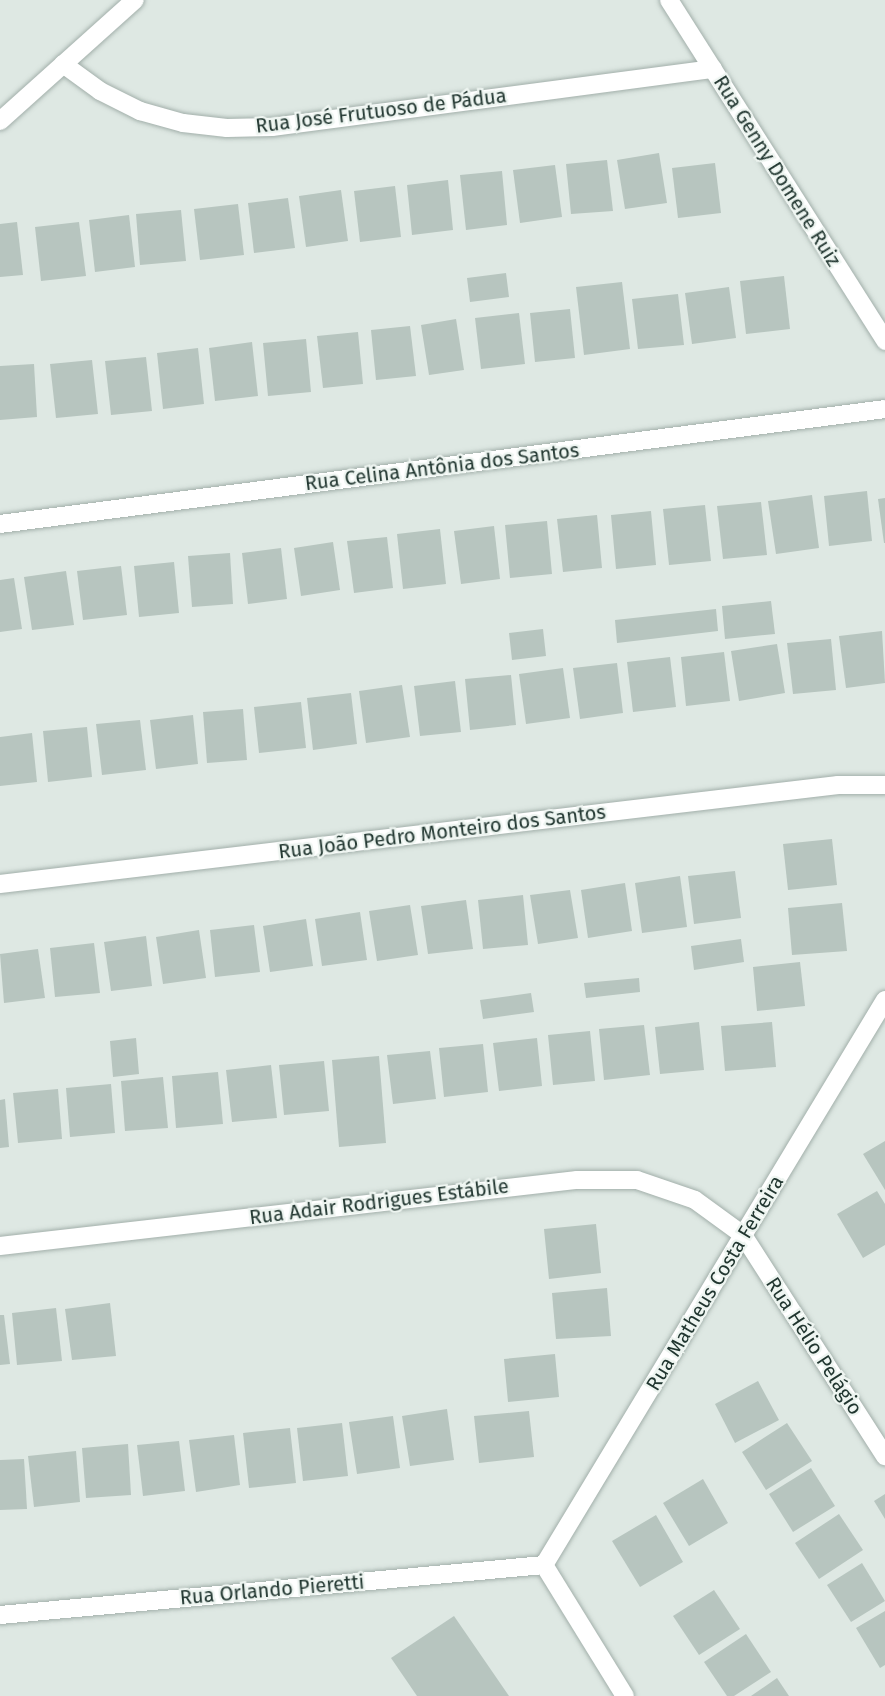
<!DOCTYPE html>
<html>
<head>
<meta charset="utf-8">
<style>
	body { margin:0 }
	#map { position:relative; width:885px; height:1696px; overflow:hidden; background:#dee8e3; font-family:"Fira Sans",sans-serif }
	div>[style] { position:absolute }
	.building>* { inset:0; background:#b7c5bf }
	.roads { filter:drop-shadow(0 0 2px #a2afaa) drop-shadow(0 0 2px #a2afaa) }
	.minor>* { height:18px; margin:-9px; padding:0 9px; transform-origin:9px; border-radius:9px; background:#fff }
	span { translate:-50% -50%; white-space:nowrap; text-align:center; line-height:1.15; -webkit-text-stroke:4.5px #eef5f1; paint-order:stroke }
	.street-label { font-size:20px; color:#213630 }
</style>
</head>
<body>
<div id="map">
	<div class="building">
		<i style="clip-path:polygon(659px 153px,667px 203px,625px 209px,617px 160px)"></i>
		<i style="clip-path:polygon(607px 160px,613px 211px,571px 214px,566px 164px)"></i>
		<i style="clip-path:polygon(715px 163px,721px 213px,678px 218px,672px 168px)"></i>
		<i style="clip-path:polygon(555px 165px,562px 217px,520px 223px,513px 170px)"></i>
		<i style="clip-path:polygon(502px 171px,507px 225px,466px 230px,460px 175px)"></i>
		<i style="clip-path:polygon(448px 180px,453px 230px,412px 235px,407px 185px)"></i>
		<i style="clip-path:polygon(395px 186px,401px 237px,360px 242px,354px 191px)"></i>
		<i style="clip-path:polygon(341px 190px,348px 241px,306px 247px,299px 196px)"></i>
		<i style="clip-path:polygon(288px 198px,295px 248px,254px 253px,248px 203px)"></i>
		<i style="clip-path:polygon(238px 204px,244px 255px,200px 260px,194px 209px)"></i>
		<i style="clip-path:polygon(181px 210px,186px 261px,140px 265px,136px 214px)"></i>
		<i style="clip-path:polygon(129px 215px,135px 267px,95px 272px,89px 220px)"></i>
		<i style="clip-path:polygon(17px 222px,23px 275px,0 277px,0 224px)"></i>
		<i style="clip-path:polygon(79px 222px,86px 276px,41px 281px,35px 227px)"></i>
		<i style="clip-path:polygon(506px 273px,509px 297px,470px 302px,467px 278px)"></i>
		<i style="clip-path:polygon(784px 276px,790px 329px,746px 334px,740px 281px)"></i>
		<i style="clip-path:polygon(622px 282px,630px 349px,584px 355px,576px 287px)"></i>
		<i style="clip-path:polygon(729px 287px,736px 338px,692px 344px,685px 293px)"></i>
		<i style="clip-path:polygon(678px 294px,684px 345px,638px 349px,632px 299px)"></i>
		<i style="clip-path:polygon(570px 309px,575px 358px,535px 362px,530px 313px)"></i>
		<i style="clip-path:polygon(519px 313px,525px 364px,481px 369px,475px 318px)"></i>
		<i style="clip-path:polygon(456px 319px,464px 370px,429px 375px,421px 325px)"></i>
		<i style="clip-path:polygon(410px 326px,416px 376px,376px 380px,371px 330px)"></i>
		<i style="clip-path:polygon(358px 332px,363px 384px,323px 388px,317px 336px)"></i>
		<i style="clip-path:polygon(306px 339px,311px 392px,268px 396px,263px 343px)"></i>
		<i style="clip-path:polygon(252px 342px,258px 396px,215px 401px,209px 348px)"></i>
		<i style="clip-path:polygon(198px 348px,204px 404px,163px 409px,157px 353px)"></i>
		<i style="clip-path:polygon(146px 357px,152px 411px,111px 415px,105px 361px)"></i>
		<i style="clip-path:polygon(92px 360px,98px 414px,56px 418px,50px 364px)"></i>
		<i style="clip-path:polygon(34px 364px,37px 417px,0 420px,0 366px)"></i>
		<i style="clip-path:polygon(867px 491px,872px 541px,829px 546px,824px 496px)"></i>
		<i style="clip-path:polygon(812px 495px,819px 548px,776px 554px,768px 501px)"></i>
		<i style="clip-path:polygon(885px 498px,885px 543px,884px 543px,878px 499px)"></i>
		<i style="clip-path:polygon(761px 502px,767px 555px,723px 559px,717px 506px)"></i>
		<i style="clip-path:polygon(705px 505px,711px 561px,669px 565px,663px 509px)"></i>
		<i style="clip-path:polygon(651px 511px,656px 565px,616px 569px,611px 515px)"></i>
		<i style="clip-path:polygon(597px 515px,602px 568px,563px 572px,557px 519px)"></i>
		<i style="clip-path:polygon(547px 521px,552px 574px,510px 578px,505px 525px)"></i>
		<i style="clip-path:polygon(494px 526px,500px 579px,461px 584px,454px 531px)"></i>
		<i style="clip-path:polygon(440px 529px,446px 584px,403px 589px,397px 534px)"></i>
		<i style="clip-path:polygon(387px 537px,393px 588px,354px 593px,347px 541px)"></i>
		<i style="clip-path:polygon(333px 542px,340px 590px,301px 596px,294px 548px)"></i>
		<i style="clip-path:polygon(281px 548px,287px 599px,248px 604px,242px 553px)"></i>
		<i style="clip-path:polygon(230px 553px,233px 604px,192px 607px,188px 556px)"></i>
		<i style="clip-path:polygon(174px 562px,179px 613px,139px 617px,134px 566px)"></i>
		<i style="clip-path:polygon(121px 566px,127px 615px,83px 620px,77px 571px)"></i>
		<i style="clip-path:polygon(66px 571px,74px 625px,32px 630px,24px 577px)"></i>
		<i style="clip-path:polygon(14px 578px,22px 629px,0 632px,0 580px)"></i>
		<i style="clip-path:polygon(771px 601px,775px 634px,725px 639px,722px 606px)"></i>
		<i style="clip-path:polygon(716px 609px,718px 631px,617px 643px,615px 620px)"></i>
		<i style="clip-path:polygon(543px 629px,546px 656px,512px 660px,509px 633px)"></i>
		<i style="clip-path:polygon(882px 631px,885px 683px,846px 688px,839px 636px)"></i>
		<i style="clip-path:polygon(831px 639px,836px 690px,793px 694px,787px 643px)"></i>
		<i style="clip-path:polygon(777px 644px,785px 693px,739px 701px,731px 651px)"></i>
		<i style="clip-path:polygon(724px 652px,730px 701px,686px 706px,681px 657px)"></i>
		<i style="clip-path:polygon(670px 657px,676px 707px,633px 712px,627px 662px)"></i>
		<i style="clip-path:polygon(617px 663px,623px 713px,580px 719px,573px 668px)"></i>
		<i style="clip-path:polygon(563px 668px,570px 718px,526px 724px,519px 674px)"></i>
		<i style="clip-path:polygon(511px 675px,516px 725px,470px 730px,465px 679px)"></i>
		<i style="clip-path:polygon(455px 681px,461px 732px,420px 736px,414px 686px)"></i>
		<i style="clip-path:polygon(402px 685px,410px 737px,366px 743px,359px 691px)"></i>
		<i style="clip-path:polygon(351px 693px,357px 744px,313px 750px,307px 698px)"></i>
		<i style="clip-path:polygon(301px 702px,306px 748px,259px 753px,254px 707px)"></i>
		<i style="clip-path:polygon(243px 709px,247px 760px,207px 763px,203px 712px)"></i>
		<i style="clip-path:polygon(193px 715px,198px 764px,156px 769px,150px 720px)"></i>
		<i style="clip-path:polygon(140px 720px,146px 770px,102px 775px,96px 724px)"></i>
		<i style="clip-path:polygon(87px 727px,92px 777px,48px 782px,43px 731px)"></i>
		<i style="clip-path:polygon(32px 733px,37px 782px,0 786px,0 737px)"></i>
		<i style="clip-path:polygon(832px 839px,837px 885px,788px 890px,783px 844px)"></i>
		<i style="clip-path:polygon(735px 871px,741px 918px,694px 924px,688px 876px)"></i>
		<i style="clip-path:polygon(680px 876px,687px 927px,642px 933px,635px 883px)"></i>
		<i style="clip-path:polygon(625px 883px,632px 931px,588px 938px,581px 890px)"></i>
		<i style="clip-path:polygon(570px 890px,578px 938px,538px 944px,530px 895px)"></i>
		<i style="clip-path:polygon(523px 895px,528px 945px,483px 949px,478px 900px)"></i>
		<i style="clip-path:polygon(466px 900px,473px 949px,428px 954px,421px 906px)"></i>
		<i style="clip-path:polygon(842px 903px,847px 951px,792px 955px,788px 908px)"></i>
		<i style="clip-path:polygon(410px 905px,418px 955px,377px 961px,369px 911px)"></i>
		<i style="clip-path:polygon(360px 912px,367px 960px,322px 966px,315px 919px)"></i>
		<i style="clip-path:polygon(306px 919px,313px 966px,270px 972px,263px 926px)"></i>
		<i style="clip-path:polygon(254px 925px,260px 972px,215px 977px,210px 930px)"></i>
		<i style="clip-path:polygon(199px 930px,206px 978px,163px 984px,156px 937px)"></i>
		<i style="clip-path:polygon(146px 936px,152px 986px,111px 991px,104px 942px)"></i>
		<i style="clip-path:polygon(741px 939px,744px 962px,694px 970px,691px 946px)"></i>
		<i style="clip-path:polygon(94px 943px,100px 993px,55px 997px,50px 948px)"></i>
		<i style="clip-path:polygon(38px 949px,45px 998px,4px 1003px,0 954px)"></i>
		<i style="clip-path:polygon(800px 962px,805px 1006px,757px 1011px,753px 967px)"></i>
		<i style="clip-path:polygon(639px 978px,640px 992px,586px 998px,584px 983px)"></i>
		<i style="clip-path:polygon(531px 993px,534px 1012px,483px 1019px,480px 1000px)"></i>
		<i style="clip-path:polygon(699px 1022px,704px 1070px,660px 1074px,655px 1027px)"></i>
		<i style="clip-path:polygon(772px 1022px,776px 1067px,725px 1071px,721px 1026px)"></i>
		<i style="clip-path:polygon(644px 1025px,650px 1075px,604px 1080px,599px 1029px)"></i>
		<i style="clip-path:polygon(590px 1031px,595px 1081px,553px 1085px,548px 1035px)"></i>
		<i style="clip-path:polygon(136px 1038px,139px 1074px,113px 1077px,110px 1041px)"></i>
		<i style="clip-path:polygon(537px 1038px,542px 1086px,499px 1091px,493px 1043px)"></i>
		<i style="clip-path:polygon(483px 1044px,488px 1092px,444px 1097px,439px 1048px)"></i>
		<i style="clip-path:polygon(430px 1051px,436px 1099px,393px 1104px,387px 1055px)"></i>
		<i style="clip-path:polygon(379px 1056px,386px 1143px,339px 1147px,332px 1060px)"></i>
		<i style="clip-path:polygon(324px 1061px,329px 1111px,284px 1115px,279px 1065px)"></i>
		<i style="clip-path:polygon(271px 1065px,277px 1118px,232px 1122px,226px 1070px)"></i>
		<i style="clip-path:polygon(218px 1072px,223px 1124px,176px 1128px,172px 1076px)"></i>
		<i style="clip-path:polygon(163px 1077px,168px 1128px,125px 1131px,121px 1081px)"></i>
		<i style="clip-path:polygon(111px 1084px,115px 1133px,70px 1137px,66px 1088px)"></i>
		<i style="clip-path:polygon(58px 1089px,62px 1139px,18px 1143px,13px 1093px)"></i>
		<i style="clip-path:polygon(5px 1099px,9px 1147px,0 1148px,0 1100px)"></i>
		<i style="clip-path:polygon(885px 1141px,885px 1190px,863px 1154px)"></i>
		<i style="clip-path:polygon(877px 1191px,885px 1204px,885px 1245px,863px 1258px,837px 1214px)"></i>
		<i style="clip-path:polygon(596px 1224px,601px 1273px,549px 1279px,544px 1229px)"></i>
		<i style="clip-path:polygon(607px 1288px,611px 1336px,556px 1339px,552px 1293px)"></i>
		<i style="clip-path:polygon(110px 1303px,116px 1356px,72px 1360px,65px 1309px)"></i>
		<i style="clip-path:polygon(56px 1308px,62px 1361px,17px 1365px,12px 1313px)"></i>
		<i style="clip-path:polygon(0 1315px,4px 1315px,10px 1364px,0 1365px)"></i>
		<i style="clip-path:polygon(555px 1354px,559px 1397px,508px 1402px,504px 1359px)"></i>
		<i style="clip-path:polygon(758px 1381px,779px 1420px,735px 1443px,715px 1404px)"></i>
		<i style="clip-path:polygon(447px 1409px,454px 1460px,410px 1466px,402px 1416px)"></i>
		<i style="clip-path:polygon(529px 1411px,534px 1457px,479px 1463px,474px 1416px)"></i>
		<i style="clip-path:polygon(393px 1416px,400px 1468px,357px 1474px,349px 1422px)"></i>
		<i style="clip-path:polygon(342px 1423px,348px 1476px,303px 1481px,297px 1428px)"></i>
		<i style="clip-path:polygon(787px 1423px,812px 1461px,766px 1490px,742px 1452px)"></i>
		<i style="clip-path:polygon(290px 1428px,296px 1483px,249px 1488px,243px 1433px)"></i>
		<i style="clip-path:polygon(234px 1435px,240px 1485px,196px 1492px,189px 1440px)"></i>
		<i style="clip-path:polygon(179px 1441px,185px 1491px,143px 1496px,137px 1445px)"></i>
		<i style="clip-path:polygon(128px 1444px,131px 1495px,86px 1498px,82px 1448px)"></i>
		<i style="clip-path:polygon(76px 1451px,80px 1502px,34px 1507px,28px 1456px)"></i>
		<i style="clip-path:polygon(24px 1459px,27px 1509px,0 1510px,0 1460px)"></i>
		<i style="clip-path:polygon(811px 1468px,835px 1506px,793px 1532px,769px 1494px)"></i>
		<i style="clip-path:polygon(703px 1479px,728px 1523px,689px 1546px,663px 1503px)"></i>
		<i style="clip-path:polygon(885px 1494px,885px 1519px,874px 1501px)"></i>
		<i style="clip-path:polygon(839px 1514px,863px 1550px,819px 1579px,795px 1543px)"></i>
		<i style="clip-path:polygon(656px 1515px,683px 1562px,640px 1587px,612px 1541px)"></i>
		<i style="clip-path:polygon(862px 1563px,885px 1601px,851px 1622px,827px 1585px)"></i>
		<i style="clip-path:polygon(714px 1590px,740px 1629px,699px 1655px,673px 1616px)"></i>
		<i style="clip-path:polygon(885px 1611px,885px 1665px,880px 1668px,856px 1628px)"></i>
		<i style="clip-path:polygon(454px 1616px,509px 1696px,417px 1696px,391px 1658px)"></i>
		<i style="clip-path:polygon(746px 1634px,771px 1672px,734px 1696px,727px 1696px,704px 1662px)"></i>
		<i style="clip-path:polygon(777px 1678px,789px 1696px,751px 1696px)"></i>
	</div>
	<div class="roads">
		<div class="minor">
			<i style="left:669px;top:0;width:404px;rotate:57.6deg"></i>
			<i style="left:63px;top:64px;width:46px;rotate:36.1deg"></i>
			<i style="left:100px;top:91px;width:45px;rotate:26.6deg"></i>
			<i style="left:140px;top:111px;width:45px;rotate:15.6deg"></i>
			<i style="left:183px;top:123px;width:44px;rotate:6.5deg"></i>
			<i style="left:227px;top:128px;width:45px;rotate:-1.3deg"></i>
			<i style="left:272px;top:127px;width:445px;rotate:-7.5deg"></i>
			<i style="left:0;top:121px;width:181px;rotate:-41.9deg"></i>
			<i style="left:0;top:524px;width:892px;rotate:-7.4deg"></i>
			<i style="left:0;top:884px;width:844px;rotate:-6.74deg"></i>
			<i style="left:838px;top:785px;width:47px"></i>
			<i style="left:0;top:1246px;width:581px;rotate:-6.53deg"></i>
			<i style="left:577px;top:1180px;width:60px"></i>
			<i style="left:637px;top:1180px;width:61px;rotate:19deg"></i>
			<i style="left:695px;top:1200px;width:59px;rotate:36.1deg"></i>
			<i style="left:743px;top:1235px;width:263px;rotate:57.3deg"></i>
			<i style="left:544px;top:1565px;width:660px;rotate:-58.89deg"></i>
			<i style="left:544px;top:1565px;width:154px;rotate:58.3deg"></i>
			<i style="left:0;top:1615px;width:546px;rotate:-5.25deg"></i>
		</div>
	</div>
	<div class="street-label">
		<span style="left:381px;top:111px;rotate:-7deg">Rua José Frutuoso de Pádua</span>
		<span style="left:777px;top:171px;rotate:58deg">Rua Genny Domene Ruiz</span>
		<span style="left:442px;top:467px;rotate:-7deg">Rua Celina Antônia dos Santos</span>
		<span style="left:442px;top:832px;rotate:-7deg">Rua João Pedro Monteiro dos Santos</span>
		<span style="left:379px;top:1202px;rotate:-7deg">Rua Adair Rodrigues Estábile</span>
		<span style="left:715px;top:1283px;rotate:-59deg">Rua Matheus Costa Ferreira</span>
		<span style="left:814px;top:1346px;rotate:57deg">Rua Hélio Pelágio</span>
		<span style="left:272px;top:1590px;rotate:-5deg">Rua Orlando Pieretti</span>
	</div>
</div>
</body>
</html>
